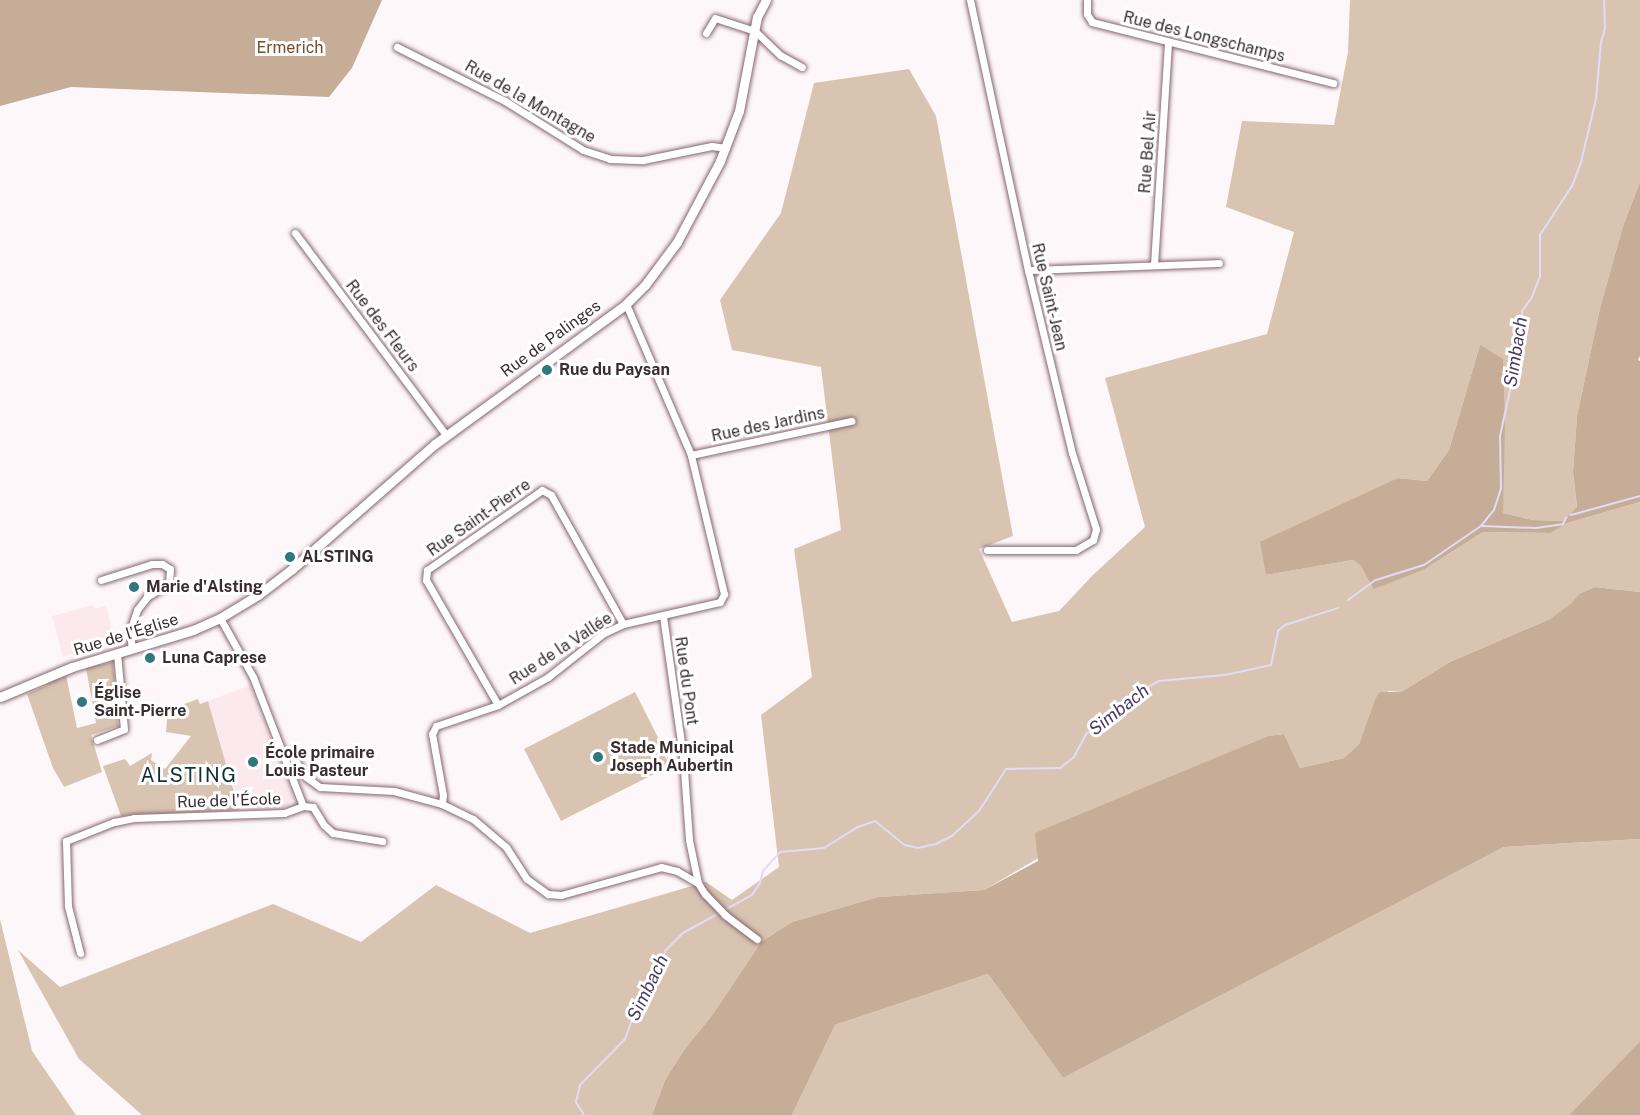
<!DOCTYPE html>
<html>
<head>
<meta charset="utf-8">
<style>
	body { margin:0 }
	#map { position:relative; width:1640px; height:1115px; overflow:hidden; background:#fef7f9; font-family:"Public Sans",sans-serif }
	div>[style] { position:absolute }
	.built>* { inset:0; background:#fce9ee }
	.green>* { inset:0; background:#d9c4b1 }
	.forest>* { inset:0; background:#c6ad98 }
	.stream>* { height:2px; margin:-1px; padding:0 1px; transform-origin:1px; border-radius:1px; background:#e2dbf9 }
	.roads { filter:drop-shadow(0 0 2px #85666f) drop-shadow(0 0 2px #85666f) }
	.minor>* { height:7px; margin:-3.5px; padding:0 3.5px; transform-origin:3.5px; border-radius:3.5px; background:#fff }
	.secondary>* { height:9px; margin:-4.5px; padding:0 4.5px; transform-origin:4.5px; border-radius:4.5px; background:#fff }
	.dots>* { width:16px; height:16px; translate:-50% -50%; box-sizing:border-box; border:3px solid #fff; border-radius:50% }
	span { translate:-50% -50%; white-space:nowrap; text-align:center; line-height:1.15; -webkit-text-stroke:6px #fff; paint-order:stroke }
	.street-label { font-size:16px; color:#3a2d30 }
	.park-label { font-size:16px; color:#714c28 }
	.poi-label { font-size:16px; color:#3a2d30; font-weight:700 }
	.left { translate:0 -50%; text-align:left }
	.water-label { font-size:18px; color:#473a64; font-style:italic }
	.quarter-label { font-size:20px; color:#0f3235; letter-spacing:1.5px }
</style>
</head>
<body>
<div id="map">
	<div class="built">
		<i style="clip-path:polygon(94px 605px,95px 609px,106px 606px,115px 642px,63px 657px,52px 616px)"></i>
		<i style="clip-path:polygon(250px 685px,294px 798px,288px 806px,280px 809px,239px 810px,208px 701px)"></i>
	</div>
	<div class="green">
		<i style="clip-path:polygon(1350px 0,1640px 0,1640px 182px,1623px 226px,1600px 308px,1577px 416px,1573px 472px,1577px 508px,1564px 521px,1533px 520px,1503px 513px,1480px 345px,1449px 450px,1427px 481px,1398px 478px,1266px 575px,1353px 560px,1361px 566px,1425px 569px,1483px 532px,1551px 533px,1567px 523px,1640px 502px,1640px 592px,1595px 587px,1579px 594px,1573px 603px,1550px 619px,1450px 662px,1401px 692px,1389px 691px,1375px 699px,1359px 744px,1344px 758px,1300px 768px,1284px 734px,1268px 736px,1188px 770px,984px 890px,878px 897px,792px 922px,761px 942px,713px 1014px,684px 1050px,665px 1080px,652px 1115px,142px 1115px,79px 1059px,18px 950px,60px 987px,273px 904px,361px 942px,436px 885px,530px 933px,706px 882px,732px 900px,779px 867px,761px 715px,812px 677px,794px 549px,841px 530px,821px 367px,732px 350px,720px 300px,781px 213px,814px 83px,909px 69px,936px 116px,1013px 536px,979px 549px,1012px 622px,1059px 611px,1093px 575px,1145px 527px,1105px 378px,1267px 334px,1294px 232px,1226px 207px,1242px 121px,1334px 125px,1348px 52px)"></i>
		<i style="clip-path:polygon(113px 662px,118px 726px,91px 735px,102px 772px,64px 787px,53px 768px,27px 694px,47px 685px,47px 682px,66px 675px,77px 728px,96px 723px,86px 668px)"></i>
		<i style="clip-path:polygon(635px 692px,672px 765px,561px 821px,524px 749px)"></i>
		<i style="clip-path:polygon(198px 699px,200px 704px,208px 701px,239px 810px,121px 816px,103px 766px,125px 759px,130px 766px,152px 753px,151px 760px,165px 769px,191px 736px,166px 732px,168px 710px)"></i>
		<i style="clip-path:polygon(1640px 839px,1640px 1041px,1569px 1115px,792px 1115px,835px 1025px,988px 974px,1063px 1078px,1504px 847px)"></i>
		<i style="clip-path:polygon(0 919px,32px 1051px,76px 1115px,0 1115px)"></i>
	</div>
	<div class="forest">
		<i style="clip-path:polygon(0 0,382px 0,352px 68px,329px 97px,71px 87px,0 106px)"></i>
		<i style="clip-path:polygon(1640px 182px,1640px 356px,1638px 360px,1640px 361px,1640px 502px,1567px 523px,1551px 533px,1483px 532px,1425px 569px,1374px 589px,1361px 566px,1353px 560px,1266px 575px,1260px 542px,1398px 478px,1427px 481px,1449px 450px,1480px 345px,1503px 359px,1505px 426px,1503px 513px,1533px 520px,1564px 521px,1577px 507px,1573px 472px,1577px 416px,1600px 308px,1623px 226px)"></i>
		<i style="clip-path:polygon(1595px 587px,1640px 592px,1640px 839px,1504px 847px,1063px 1078px,988px 974px,835px 1025px,792px 1115px,652px 1115px,665px 1080px,684px 1050px,713px 1014px,761px 942px,792px 922px,878px 897px,984px 890px,1038px 861px,1035px 833px,1268px 736px,1284px 734px,1300px 768px,1344px 758px,1359px 744px,1375px 699px,1380px 692px,1401px 692px,1450px 662px,1550px 619px,1572px 603px,1579px 594px)"></i>
		<i style="clip-path:polygon(1640px 1041px,1640px 1115px,1569px 1115px)"></i>
	</div>
	<div class="stream">
		<i style="left:1571px;top:515px;width:72px;rotate:-15.4deg"></i>
		<i style="left:1481px;top:526px;width:55px;rotate:2.1deg"></i>
		<i style="left:1536px;top:528px;width:27px;rotate:-8deg"></i>
		<i style="left:1563px;top:524px;width:7px;rotate:-63deg"></i>
		<i style="left:1348px;top:600px;width:34px;rotate:-36deg"></i>
		<i style="left:1376px;top:580px;width:50px;rotate:-17.4deg"></i>
		<i style="left:1424px;top:565px;width:69px;rotate:-34.4deg"></i>
		<i style="left:1481px;top:526px;width:21px;rotate:-51deg"></i>
		<i style="left:1494px;top:510px;width:22px;rotate:-72deg"></i>
		<i style="left:1501px;top:489px;width:53px;rotate:-91.1deg"></i>
		<i style="left:1500px;top:436px;width:107px;rotate:-77.6deg"></i>
		<i style="left:1523px;top:331px;width:20px;rotate:-93deg"></i>
		<i style="left:1522px;top:311px;width:17px;rotate:-54deg"></i>
		<i style="left:1532px;top:297px;width:22px;rotate:-69deg"></i>
		<i style="left:1540px;top:276px;width:41px;rotate:-90deg"></i>
		<i style="left:1540px;top:235px;width:59px;rotate:-56.9deg"></i>
		<i style="left:1572px;top:186px;width:26px;rotate:-69deg"></i>
		<i style="left:1581px;top:162px;width:65px;rotate:-76.6deg"></i>
		<i style="left:1596px;top:99px;width:57px;rotate:-85deg"></i>
		<i style="left:1601px;top:42px;width:14px;rotate:-73deg"></i>
		<i style="left:1605px;top:29px;width:29px;rotate:-92deg"></i>
		<i style="left:584px;top:1115px;width:15px;rotate:-122deg"></i>
		<i style="left:576px;top:1102px;width:17px;rotate:-77deg"></i>
		<i style="left:580px;top:1085px;width:64px;rotate:-45.6deg"></i>
		<i style="left:625px;top:1039px;width:45px;rotate:-70.3deg"></i>
		<i style="left:640px;top:997px;width:14px;rotate:-51deg"></i>
		<i style="left:649px;top:986px;width:38px;rotate:-65deg"></i>
		<i style="left:665px;top:951px;width:25px;rotate:-45deg"></i>
		<i style="left:683px;top:933px;width:79px;rotate:-28.8deg"></i>
		<i style="left:752px;top:895px;width:14px;rotate:-56deg"></i>
		<i style="left:760px;top:883px;width:12px;rotate:-76deg"></i>
		<i style="left:763px;top:871px;width:25px;rotate:-48deg"></i>
		<i style="left:780px;top:852px;width:44px;rotate:-5.2deg"></i>
		<i style="left:824px;top:848px;width:40px;rotate:-32deg"></i>
		<i style="left:858px;top:827px;width:18px;rotate:-19deg"></i>
		<i style="left:875px;top:821px;width:38px;rotate:39deg"></i>
		<i style="left:905px;top:845px;width:13px;rotate:13deg"></i>
		<i style="left:918px;top:848px;width:18px;rotate:-13deg"></i>
		<i style="left:936px;top:844px;width:18px;rotate:-27deg"></i>
		<i style="left:952px;top:836px;width:37px;rotate:-43deg"></i>
		<i style="left:979px;top:811px;width:50px;rotate:-57.3deg"></i>
		<i style="left:1006px;top:769px;width:54px;rotate:-1.1deg"></i>
		<i style="left:1060px;top:768px;width:18px;rotate:-38deg"></i>
		<i style="left:1074px;top:757px;width:26px;rotate:-62deg"></i>
		<i style="left:1086px;top:734px;width:65px;rotate:-38.1deg"></i>
		<i style="left:1137px;top:694px;width:26px;rotate:-31deg"></i>
		<i style="left:1159px;top:681px;width:66px;rotate:-5.2deg"></i>
		<i style="left:1225px;top:675px;width:47px;rotate:-12.3deg"></i>
		<i style="left:1271px;top:665px;width:35px;rotate:-78deg"></i>
		<i style="left:1278px;top:631px;width:9px;rotate:-41deg"></i>
		<i style="left:1285px;top:625px;width:56px;rotate:-17.8deg"></i>
	</div>
	<div class="roads">
		<div class="minor">
			<i style="left:970px;top:0;width:276px;rotate:77.9deg"></i>
			<i style="left:1028px;top:270px;width:188px;rotate:76.5deg"></i>
			<i style="left:1072px;top:453px;width:80px;rotate:72.5deg"></i>
			<i style="left:1096px;top:529px;width:11px;rotate:105deg"></i>
			<i style="left:1093px;top:540px;width:20px;rotate:150deg"></i>
			<i style="left:1076px;top:550px;width:89px;rotate:180deg"></i>
			<i style="left:1087px;top:0;width:14px;rotate:90deg"></i>
			<i style="left:1087px;top:14px;width:9px;rotate:58deg"></i>
			<i style="left:1092px;top:22px;width:249px;rotate:14.2deg"></i>
			<i style="left:706px;top:33px;width:17px;rotate:-59deg"></i>
			<i style="left:715px;top:18px;width:42px;rotate:18deg"></i>
			<i style="left:755px;top:31px;width:35px;rotate:44deg"></i>
			<i style="left:780px;top:55px;width:25px;rotate:29deg"></i>
			<i style="left:397px;top:47px;width:121px;rotate:26.6deg"></i>
			<i style="left:505px;top:101px;width:92px;rotate:32.1deg"></i>
			<i style="left:583px;top:150px;width:28px;rotate:18deg"></i>
			<i style="left:610px;top:159px;width:33px;rotate:2deg"></i>
			<i style="left:643px;top:160px;width:70px;rotate:-11.5deg"></i>
			<i style="left:712px;top:146px;width:14px;rotate:8deg"></i>
			<i style="left:295px;top:233px;width:252px;rotate:53.2deg"></i>
			<i style="left:1154px;top:265px;width:223px;rotate:-86.4deg"></i>
			<i style="left:1028px;top:270px;width:191px;rotate:-2.1deg"></i>
			<i style="left:691px;top:455px;width:164px;rotate:-12deg"></i>
			<i style="left:101px;top:580px;width:53px;rotate:-17.4deg"></i>
			<i style="left:152px;top:564px;width:10px"></i>
			<i style="left:162px;top:564px;width:9px;rotate:32deg"></i>
			<i style="left:170px;top:569px;width:14px;rotate:94deg"></i>
			<i style="left:169px;top:583px;width:26px;rotate:148deg"></i>
			<i style="left:147px;top:597px;width:16px;rotate:128deg"></i>
			<i style="left:137px;top:610px;width:22px;rotate:108deg"></i>
			<i style="left:130px;top:631px;width:18px;rotate:84deg"></i>
			<i style="left:663px;top:616px;width:141px;rotate:81.9deg"></i>
			<i style="left:683px;top:756px;width:84px;rotate:85.9deg"></i>
			<i style="left:689px;top:840px;width:44px;rotate:78.2deg"></i>
			<i style="left:698px;top:883px;width:13px;rotate:58deg"></i>
			<i style="left:705px;top:894px;width:29px;rotate:46deg"></i>
			<i style="left:725px;top:915px;width:40px;rotate:37deg"></i>
			<i style="left:220px;top:618px;width:68px;rotate:60.8deg"></i>
			<i style="left:253px;top:677px;width:138px;rotate:68.8deg"></i>
			<i style="left:498px;top:705px;width:144px;rotate:-119.9deg"></i>
			<i style="left:426px;top:580px;width:10px;rotate:-84deg"></i>
			<i style="left:427px;top:570px;width:140px;rotate:-34.8deg"></i>
			<i style="left:542px;top:490px;width:10px;rotate:29deg"></i>
			<i style="left:551px;top:495px;width:148px;rotate:60.8deg"></i>
			<i style="left:97px;top:740px;width:29px;rotate:-22deg"></i>
			<i style="left:124px;top:729px;width:75px;rotate:-95.3deg"></i>
			<i style="left:282px;top:752px;width:8px;rotate:7deg"></i>
			<i style="left:290px;top:753px;width:29px;rotate:56deg"></i>
			<i style="left:306px;top:777px;width:17px;rotate:36deg"></i>
			<i style="left:320px;top:787px;width:74px;rotate:3.1deg"></i>
			<i style="left:394px;top:791px;width:50px;rotate:15.2deg"></i>
			<i style="left:442px;top:804px;width:34px;rotate:26deg"></i>
			<i style="left:473px;top:819px;width:43px;rotate:40.3deg"></i>
			<i style="left:506px;top:847px;width:38px;rotate:57deg"></i>
			<i style="left:527px;top:879px;width:26px;rotate:36deg"></i>
			<i style="left:548px;top:894px;width:13px;rotate:4deg"></i>
			<i style="left:561px;top:895px;width:104px;rotate:-15.6deg"></i>
			<i style="left:661px;top:867px;width:16px;rotate:14deg"></i>
			<i style="left:677px;top:871px;width:24px;rotate:30deg"></i>
			<i style="left:442px;top:804px;width:9px;rotate:-84deg"></i>
			<i style="left:443px;top:795px;width:62px;rotate:-100.2deg"></i>
			<i style="left:432px;top:734px;width:9px;rotate:-63deg"></i>
			<i style="left:436px;top:726px;width:65px;rotate:-18.7deg"></i>
			<i style="left:498px;top:705px;width:57px;rotate:-29.2deg"></i>
			<i style="left:548px;top:677px;width:71px;rotate:-38.2deg"></i>
			<i style="left:604px;top:633px;width:21px;rotate:-25deg"></i>
			<i style="left:623px;top:624px;width:99px;rotate:-12.8deg"></i>
			<i style="left:720px;top:602px;width:9px;rotate:-63deg"></i>
			<i style="left:724px;top:594px;width:143px;rotate:-103.4deg"></i>
			<i style="left:691px;top:455px;width:164px;rotate:-113.3deg"></i>
			<i style="left:80px;top:953px;width:49px;rotate:-104.3deg"></i>
			<i style="left:68px;top:906px;width:65px;rotate:-91.8deg"></i>
			<i style="left:66px;top:841px;width:52px;rotate:-21.6deg"></i>
			<i style="left:114px;top:822px;width:20px;rotate:-11deg"></i>
			<i style="left:134px;top:818px;width:150px;rotate:-1.9deg"></i>
			<i style="left:284px;top:813px;width:20px;rotate:-20deg"></i>
			<i style="left:303px;top:806px;width:10px;rotate:6deg"></i>
			<i style="left:313px;top:807px;width:21px;rotate:59deg"></i>
			<i style="left:324px;top:825px;width:12px;rotate:42deg"></i>
			<i style="left:333px;top:833px;width:50px;rotate:9.3deg"></i>
		</div>
		<div class="secondary">
			<i style="left:0;top:697px;width:78px;rotate:-22.6deg"></i>
			<i style="left:72px;top:667px;width:127px;rotate:-17deg"></i>
			<i style="left:193px;top:630px;width:30px;rotate:-24deg"></i>
			<i style="left:220px;top:618px;width:44px;rotate:-31.2deg"></i>
			<i style="left:258px;top:595px;width:43px;rotate:-37.4deg"></i>
			<i style="left:292px;top:569px;width:190px;rotate:-41.2deg"></i>
			<i style="left:435px;top:444px;width:237px;rotate:-36.2deg"></i>
			<i style="left:626px;top:304px;width:27px;rotate:-45deg"></i>
			<i style="left:645px;top:285px;width:54px;rotate:-53.3deg"></i>
			<i style="left:677px;top:242px;width:92px;rotate:-62deg"></i>
			<i style="left:720px;top:161px;width:53px;rotate:-69.2deg"></i>
			<i style="left:739px;top:111px;width:96px;rotate:-79.2deg"></i>
			<i style="left:757px;top:17px;width:19px;rotate:-62deg"></i>
		</div>
	</div>
	<div class="dots">
		<i style="left:547px;top:370px;background:#2f787f"></i>
		<i style="left:290px;top:557px;background:#2f787f"></i>
		<i style="left:134px;top:587px;background:#2f787f"></i>
		<i style="left:150px;top:658px;background:#2f787f"></i>
		<i style="left:82px;top:702px;background:#2f787f"></i>
		<i style="left:598px;top:757px;background:#2f787f"></i>
		<i style="left:253px;top:762px;background:#2f787f"></i>
	</div>
	<div class="street-label">
		<span style="left:1204px;top:37px;rotate:14deg">Rue des Longschamps</span>
		<span style="left:530px;top:102px;rotate:30deg">Rue de la Montagne</span>
		<span style="left:1148px;top:152px;rotate:-86deg">Rue Bel Air</span>
		<span style="left:1049px;top:297px;rotate:77deg">Rue Saint-Jean</span>
		<span style="left:382px;top:326px;rotate:53deg">Rue des Fleurs</span>
		<span style="left:551px;top:339px;rotate:-36deg">Rue de Palinges</span>
		<span style="left:768px;top:425px;rotate:-12deg">Rue des Jardins</span>
		<span style="left:479px;top:518px;rotate:-35deg">Rue Saint-Pierre</span>
		<span style="left:126px;top:635px;rotate:-17deg">Rue de l'Église</span>
		<span style="left:561px;top:649px;rotate:-33deg">Rue de la Vallée</span>
		<span style="left:686px;top:681px;rotate:82deg">Rue du Pont</span>
		<span style="left:229px;top:801px;rotate:-2deg">Rue de l'École</span>
	</div>
	<div class="park-label">
		<span style="left:290px;top:48px">Ermerich</span>
	</div>
	<div class="poi-label">
		<span class="left" style="left:559px;top:370px">Rue du Paysan</span>
		<span class="left" style="left:302px;top:557px">ALSTING</span>
		<span class="left" style="left:146px;top:587px">Marie d'Alsting</span>
		<span class="left" style="left:162px;top:658px">Luna Caprese</span>
		<span class="left" style="left:94px;top:702px">Église<br>Saint-Pierre</span>
		<span class="left" style="left:610px;top:757px">Stade Municipal<br>Joseph Aubertin</span>
		<span class="left" style="left:265px;top:762px">École primaire<br>Louis Pasteur</span>
	</div>
	<div class="water-label">
		<span style="left:1516px;top:352px;rotate:-81deg">Simbach</span>
		<span style="left:1119px;top:710px;rotate:-38deg">Simbach</span>
		<span style="left:648px;top:988px;rotate:-64deg">Simbach</span>
	</div>
	<div class="quarter-label">
		<span style="left:189px;top:775px">ALSTING</span>
	</div>
</div>
</body>
</html>
